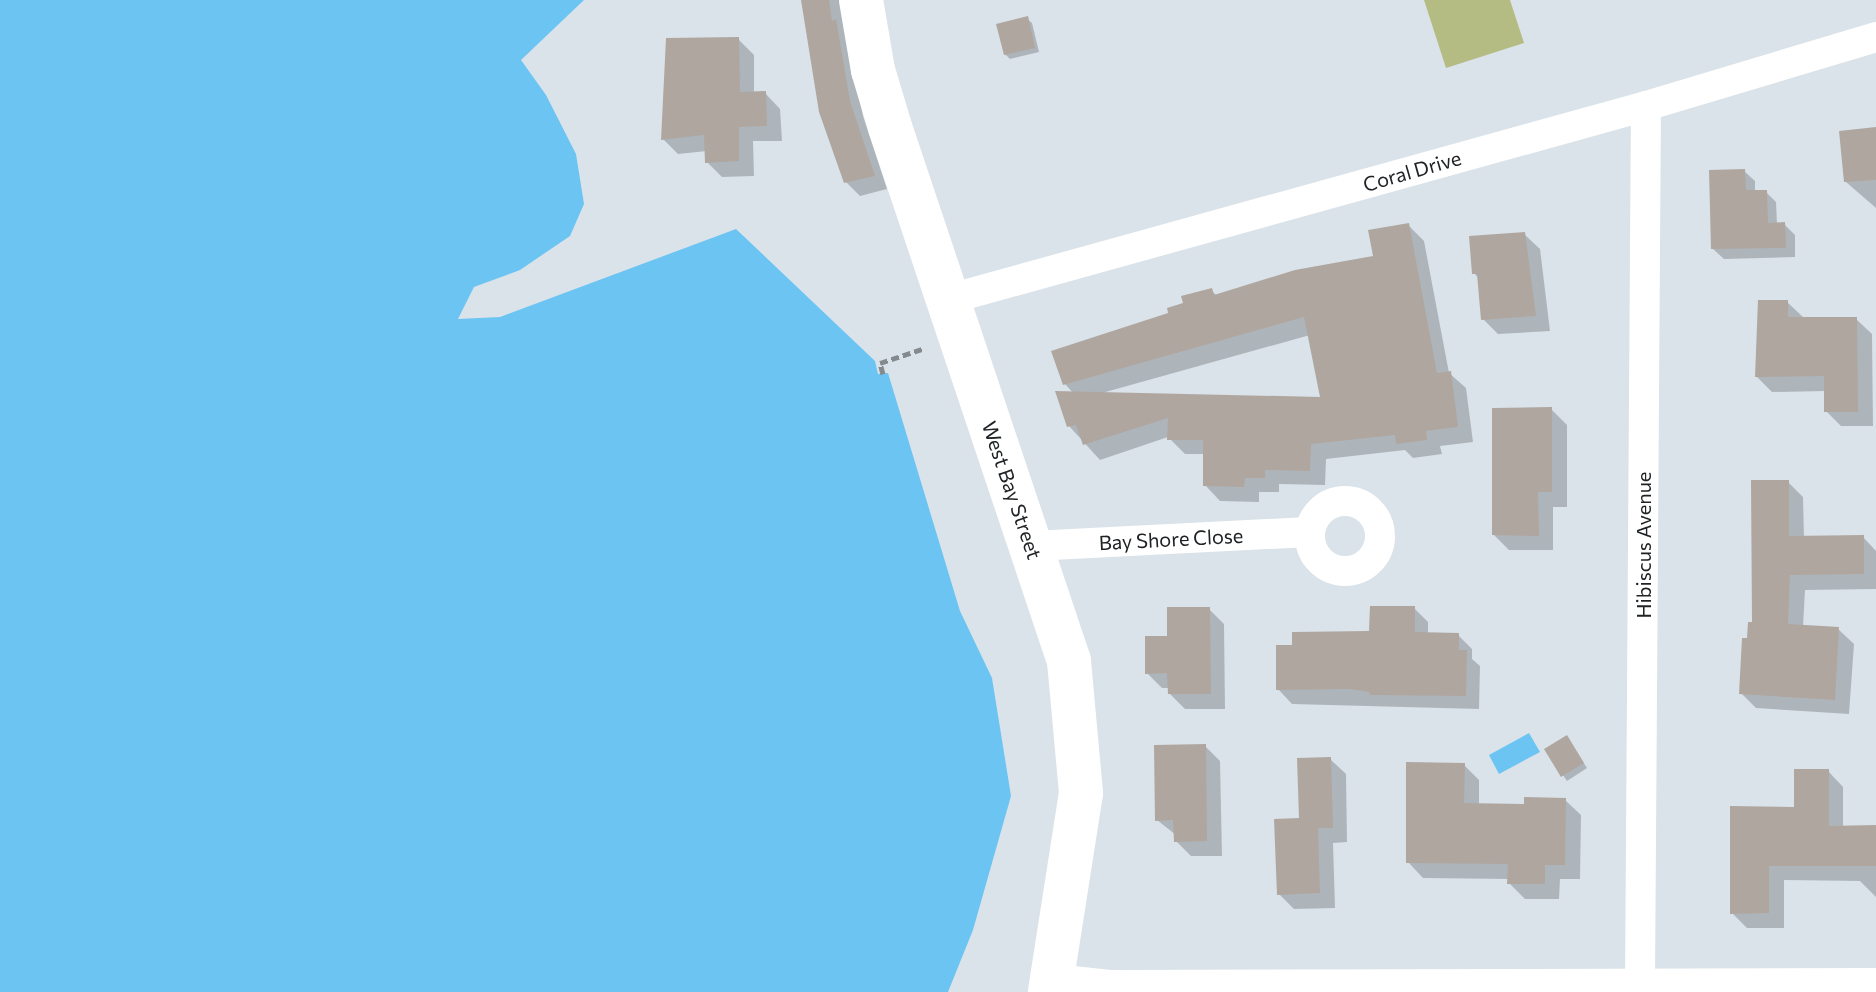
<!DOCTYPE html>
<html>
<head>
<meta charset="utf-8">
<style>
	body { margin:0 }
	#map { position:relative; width:1876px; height:992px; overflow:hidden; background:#dae3e9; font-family:Commissioner,sans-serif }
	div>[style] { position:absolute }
	.green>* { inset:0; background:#b4bc83 }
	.water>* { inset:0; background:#6cc4f3 }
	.shadow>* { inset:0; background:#0003 }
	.building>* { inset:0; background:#afa6a0 }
	.path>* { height:5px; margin-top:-2.5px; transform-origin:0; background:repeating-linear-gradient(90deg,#848a8e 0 8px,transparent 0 12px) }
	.minor>* { height:30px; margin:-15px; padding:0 15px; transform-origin:15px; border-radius:15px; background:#fff }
	.minor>.ring { margin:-15px; padding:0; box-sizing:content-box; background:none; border:30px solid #fff; border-radius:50% }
	.primary>* { height:44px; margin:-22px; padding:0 22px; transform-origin:22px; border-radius:22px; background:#fff }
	span { translate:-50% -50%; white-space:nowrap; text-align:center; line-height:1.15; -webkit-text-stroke:6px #fff; paint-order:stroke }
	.street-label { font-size:20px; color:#202326 }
</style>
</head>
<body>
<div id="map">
	<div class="green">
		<i style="clip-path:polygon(1424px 0,1510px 0,1524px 43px,1446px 68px)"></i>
	</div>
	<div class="water">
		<i style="clip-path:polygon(0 0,584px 0,521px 60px,546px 95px,576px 154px,584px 204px,570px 236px,520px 270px,474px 287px,458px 319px,500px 317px,736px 229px,875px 361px,878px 374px,888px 373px,960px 611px,992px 678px,1011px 796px,973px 930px,948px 992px,0 992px)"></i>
		<i style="clip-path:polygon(1529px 733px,1540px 752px,1499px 774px,1489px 755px)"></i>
	</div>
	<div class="shadow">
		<i style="clip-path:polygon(803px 0,840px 0,863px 116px,887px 189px,860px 196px,846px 182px)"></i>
		<i style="clip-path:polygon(1027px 19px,1032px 23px,1039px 52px,1010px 59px,1005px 54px)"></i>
		<i style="clip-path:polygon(738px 39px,754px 55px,754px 94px,765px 93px,780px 109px,782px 141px,753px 141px,754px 176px,722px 177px,707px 162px,707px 151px,678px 154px,663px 139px)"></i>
		<i style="clip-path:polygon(1876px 129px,1876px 208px,1846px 182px)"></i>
		<i style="clip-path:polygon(1744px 171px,1755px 181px,1755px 192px,1766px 192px,1776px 202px,1777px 224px,1784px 224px,1795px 235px,1795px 257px,1724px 259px,1713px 249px)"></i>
		<i style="clip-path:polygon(evenodd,1408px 225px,1424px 241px,1449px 373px,1466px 388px,1473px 442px,1440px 446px,1442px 454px,1413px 458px,1405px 450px,1326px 459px,1325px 485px,1279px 484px,1279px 492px,1259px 492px,1259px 502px,1220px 501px,1205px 485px,1205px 454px,1185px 454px,1168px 437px,1100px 460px,1069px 426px,1074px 394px,1065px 384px,1185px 305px,1211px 290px,1217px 296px,1375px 258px,1408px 225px,1310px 335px,1322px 399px,1102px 393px,1310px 335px)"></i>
		<i style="clip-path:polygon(1524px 234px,1540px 249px,1550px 331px,1498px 334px,1483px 319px,1480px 280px,1474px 273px)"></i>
		<i style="clip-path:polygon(1787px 302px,1803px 317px,1856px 319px,1872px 334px,1873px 426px,1841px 426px,1826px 411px,1826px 391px,1772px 392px,1757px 377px)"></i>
		<i style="clip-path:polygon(1551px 409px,1567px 425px,1567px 507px,1553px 507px,1553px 550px,1509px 550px,1494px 535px)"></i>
		<i style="clip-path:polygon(1788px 482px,1803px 497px,1804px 538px,1863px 537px,1876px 551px,1876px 589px,1805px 590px,1803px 627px,1838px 629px,1854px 644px,1849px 714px,1756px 708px,1741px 693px,1749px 640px)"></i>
		<i style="clip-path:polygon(1414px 608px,1428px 622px,1428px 635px,1458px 635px,1472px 649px,1472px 659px,1480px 666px,1479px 709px,1292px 704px,1278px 689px,1294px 647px,1371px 633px)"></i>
		<i style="clip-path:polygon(1209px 609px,1224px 624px,1225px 709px,1185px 709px,1170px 694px,1170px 688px,1162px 688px,1147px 673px,1169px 638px)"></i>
		<i style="clip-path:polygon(1567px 737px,1587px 768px,1567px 781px,1546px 750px)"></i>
		<i style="clip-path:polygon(1205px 746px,1220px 761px,1222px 856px,1191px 856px,1176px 841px,1176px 835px,1157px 820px)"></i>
		<i style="clip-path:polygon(1330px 759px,1346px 774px,1347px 842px,1333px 843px,1335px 908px,1294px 909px,1279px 894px,1301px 820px)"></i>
		<i style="clip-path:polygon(1464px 765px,1479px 780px,1479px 805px,1526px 806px,1565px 800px,1581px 815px,1580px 879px,1560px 879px,1559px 899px,1525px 899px,1509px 883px,1510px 879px,1423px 878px,1408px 862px)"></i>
		<i style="clip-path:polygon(1828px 771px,1843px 787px,1843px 828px,1876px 827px,1876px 897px,1860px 881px,1784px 880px,1784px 928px,1747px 928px,1732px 913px,1796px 809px)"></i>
	</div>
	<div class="building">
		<i style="clip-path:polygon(801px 0,829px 0,832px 21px,836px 19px,850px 101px,875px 176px,844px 183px,819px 112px)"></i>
		<i style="clip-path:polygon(1028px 16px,1035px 48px,1004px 55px,996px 24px)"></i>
		<i style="clip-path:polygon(739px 37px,740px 92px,766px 91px,767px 126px,739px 127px,739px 161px,705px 163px,704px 135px,661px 140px,666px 38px)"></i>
		<i style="clip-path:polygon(1876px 127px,1876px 180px,1844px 182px,1839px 131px)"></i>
		<i style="clip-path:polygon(1745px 169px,1746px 190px,1767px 190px,1768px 223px,1785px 222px,1786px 248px,1711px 249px,1709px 170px)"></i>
		<i style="clip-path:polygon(1409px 223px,1437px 373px,1451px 371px,1458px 427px,1426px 431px,1427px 440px,1396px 444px,1395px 435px,1311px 444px,1310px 471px,1265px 470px,1265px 478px,1245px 478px,1244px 487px,1203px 486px,1203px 440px,1167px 440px,1168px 418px,1083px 445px,1076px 425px,1067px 427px,1055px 391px,1320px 397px,1304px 317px,1063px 385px,1051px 351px,1168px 313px,1167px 308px,1183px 303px,1181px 296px,1212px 288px,1214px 295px,1295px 270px,1373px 256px,1368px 230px)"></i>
		<i style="clip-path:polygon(1525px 232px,1536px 316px,1481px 320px,1477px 274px,1472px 274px,1469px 236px)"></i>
		<i style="clip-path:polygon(1758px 300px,1788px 300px,1788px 317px,1857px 317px,1858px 412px,1824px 412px,1824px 376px,1755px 377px)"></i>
		<i style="clip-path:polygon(1552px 407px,1552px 492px,1538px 492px,1539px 536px,1492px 535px,1492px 408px)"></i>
		<i style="clip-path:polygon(1751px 480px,1789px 480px,1789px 536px,1864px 535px,1864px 574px,1790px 575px,1788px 624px,1839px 627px,1835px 700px,1739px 694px,1742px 638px,1747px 638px,1748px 622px,1752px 622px)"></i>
		<i style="clip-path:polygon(1370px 606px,1415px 606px,1415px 632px,1459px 633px,1459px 650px,1467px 650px,1466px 696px,1370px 695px,1369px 692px,1350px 689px,1276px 690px,1276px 645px,1292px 645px,1292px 632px,1369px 631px)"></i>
		<i style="clip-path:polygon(1167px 607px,1210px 607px,1211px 694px,1168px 694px,1167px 673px,1145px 674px,1145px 636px,1167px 636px)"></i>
		<i style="clip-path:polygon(1567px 735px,1584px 763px,1561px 777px,1544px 749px)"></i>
		<i style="clip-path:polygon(1206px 744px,1207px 841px,1174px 842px,1173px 820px,1155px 821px,1154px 745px)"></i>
		<i style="clip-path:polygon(1331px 757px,1333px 828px,1318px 828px,1320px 893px,1277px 895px,1274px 819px,1299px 818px,1297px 758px)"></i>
		<i style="clip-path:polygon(1406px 762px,1465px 763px,1464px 803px,1524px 804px,1524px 797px,1566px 798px,1565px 865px,1545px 865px,1545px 884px,1507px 884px,1508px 864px,1406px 863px)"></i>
		<i style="clip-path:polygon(1794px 769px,1829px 769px,1829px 826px,1876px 825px,1876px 866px,1769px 866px,1769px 913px,1730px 914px,1730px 806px,1794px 807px)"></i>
	</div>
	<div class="path">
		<i style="left:883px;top:374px;width:11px;rotate:-105deg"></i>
		<i style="left:880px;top:363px;width:47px;rotate:-18.4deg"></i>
	</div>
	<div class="minor">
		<i style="left:946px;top:300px;width:726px;rotate:-15.49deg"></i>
		<i style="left:1646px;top:106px;width:240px;rotate:-16.7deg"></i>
		<i class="ring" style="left:1310px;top:501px;width:40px;height:40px"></i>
		<i style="left:1032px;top:546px;width:278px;rotate:-2.9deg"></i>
		<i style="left:1054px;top:979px;width:56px;rotate:6.1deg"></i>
		<i style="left:1110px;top:985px;width:766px;rotate:-0.15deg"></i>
		<i style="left:1640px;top:985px;width:879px;rotate:-89.61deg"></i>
	</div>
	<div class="primary">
		<i style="left:861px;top:0;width:71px;rotate:80.3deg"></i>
		<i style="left:873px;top:70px;width:59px;rotate:73.4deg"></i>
		<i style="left:890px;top:127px;width:563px;rotate:71.47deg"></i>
		<i style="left:1069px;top:661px;width:133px;rotate:84.8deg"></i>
		<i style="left:1081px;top:793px;width:201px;rotate:98.9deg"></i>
	</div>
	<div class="street-label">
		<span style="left:1412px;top:171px;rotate:-16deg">Coral Drive</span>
		<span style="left:1012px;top:490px;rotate:71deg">West Bay Street</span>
		<span style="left:1171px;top:539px;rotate:-3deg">Bay Shore Close</span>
		<span style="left:1643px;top:545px;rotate:-90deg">Hibiscus Avenue</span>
	</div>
</div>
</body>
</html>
